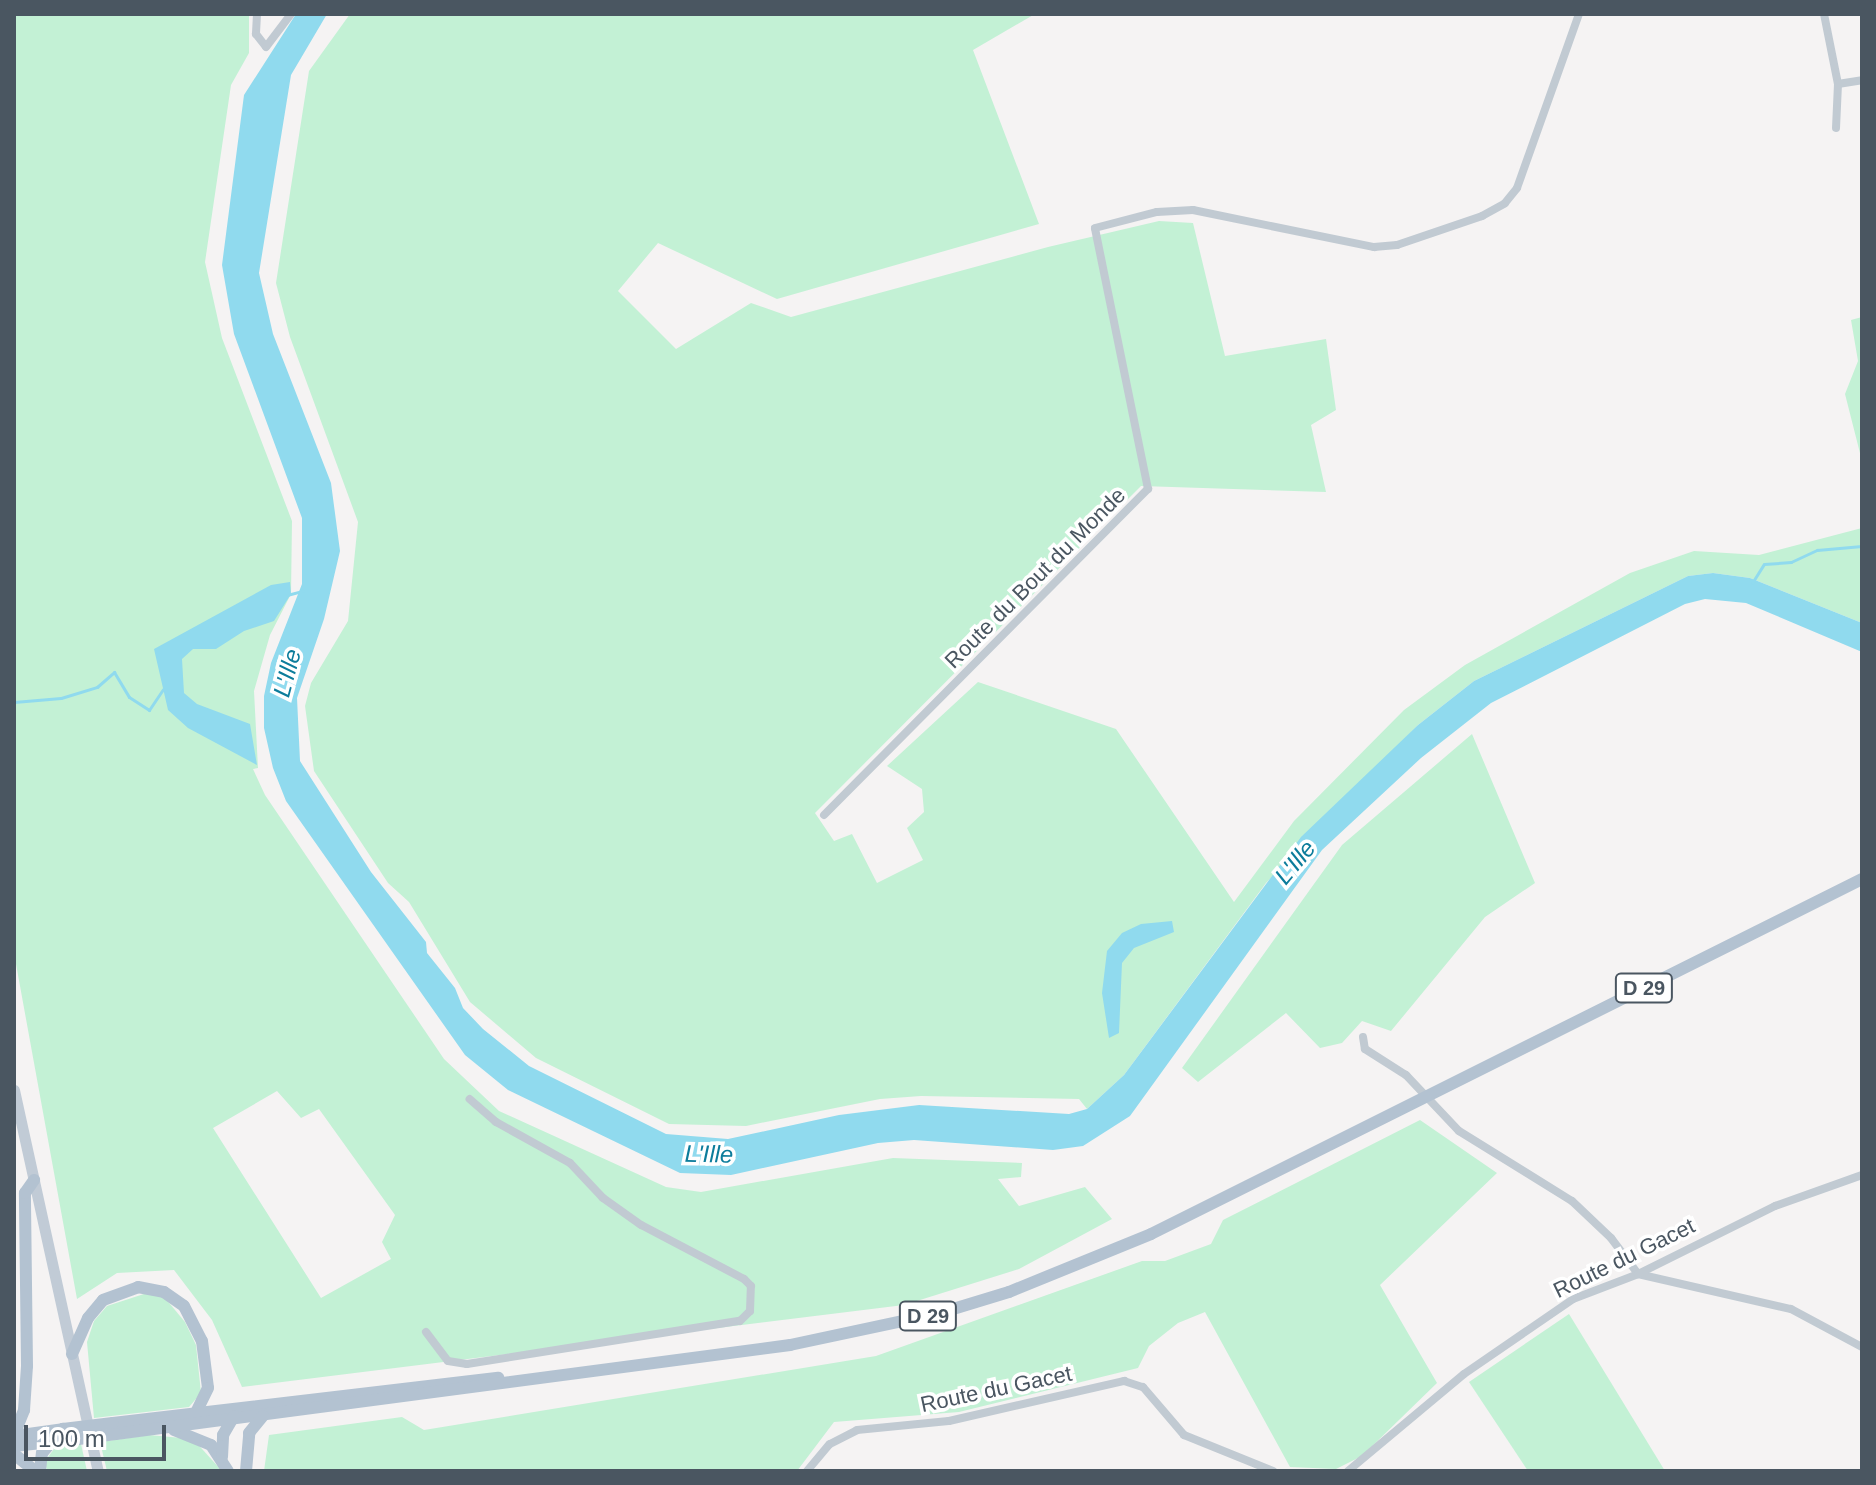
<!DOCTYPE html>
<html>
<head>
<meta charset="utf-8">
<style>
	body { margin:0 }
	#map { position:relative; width:1876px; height:1485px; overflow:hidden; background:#f5f3f3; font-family:Helvetica,sans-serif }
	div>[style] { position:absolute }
	.green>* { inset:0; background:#c3f1d5 }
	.water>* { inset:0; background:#90daee }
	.stream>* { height:3px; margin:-1.5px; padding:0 1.5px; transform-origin:1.5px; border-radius:1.5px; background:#90daee }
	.minor>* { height:8px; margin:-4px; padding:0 4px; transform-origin:4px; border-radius:4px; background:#c1cad2 }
	.secondary>* { height:11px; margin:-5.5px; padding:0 5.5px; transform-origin:5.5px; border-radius:5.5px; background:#c1cbd6 }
	.primary>* { height:12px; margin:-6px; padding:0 6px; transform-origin:6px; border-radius:6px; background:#b3c2d1 }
	.primary-bridge>* { height:12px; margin:-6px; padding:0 6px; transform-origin:6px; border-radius:6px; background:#b3c2d1 }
	span { translate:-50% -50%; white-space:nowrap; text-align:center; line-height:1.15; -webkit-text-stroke:7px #fff; paint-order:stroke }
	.shield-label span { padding:2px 6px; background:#fff; border:2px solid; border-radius:6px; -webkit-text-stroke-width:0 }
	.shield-label { font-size:20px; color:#4a5661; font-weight:700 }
	.street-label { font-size:22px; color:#4a5661 }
	.water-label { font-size:24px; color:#0c7c9b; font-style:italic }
	.frame { position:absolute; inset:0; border:16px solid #4a5661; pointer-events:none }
	.scale { position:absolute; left:24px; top:1425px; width:142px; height:36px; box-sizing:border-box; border:4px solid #4a5661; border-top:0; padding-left:10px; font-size:24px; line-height:28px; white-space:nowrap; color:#4a5661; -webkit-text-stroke:6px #fff; paint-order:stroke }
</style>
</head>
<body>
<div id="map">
	<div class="green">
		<i style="clip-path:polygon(evenodd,14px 14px,249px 14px,249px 53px,231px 85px,205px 262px,222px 338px,292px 521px,291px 594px,270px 635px,254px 691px,258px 768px,253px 769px,265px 795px,444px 1059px,499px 1111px,666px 1187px,701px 1192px,893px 1158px,1022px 1163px,1021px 1177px,998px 1179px,1019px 1206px,1085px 1187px,1112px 1219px,1019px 1269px,904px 1305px,242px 1387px,212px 1320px,174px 1270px,117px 1273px,77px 1299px,14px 953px,14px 14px,277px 1091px,301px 1118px,319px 1109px,395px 1215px,382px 1242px,391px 1259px,321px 1298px,213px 1128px,277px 1091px)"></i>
		<i style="clip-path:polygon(350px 14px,1035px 14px,973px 50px,1039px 224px,777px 299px,658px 243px,618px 291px,676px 349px,751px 303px,791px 317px,1048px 247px,1159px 221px,1193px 223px,1225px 356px,1326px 339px,1336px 410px,1311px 425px,1326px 492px,1141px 486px,815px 813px,834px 841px,852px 834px,877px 883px,923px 860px,907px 828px,924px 812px,922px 789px,887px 766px,978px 682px,1116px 729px,1234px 902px,1294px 821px,1404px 710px,1465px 665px,1630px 573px,1694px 551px,1759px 555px,1862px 528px,1862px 623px,1750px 578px,1713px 573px,1688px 576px,1474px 681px,1418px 725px,1266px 883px,1124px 1075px,1087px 1109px,1079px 1099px,921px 1096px,880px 1099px,746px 1126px,669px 1124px,536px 1058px,470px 1002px,409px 902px,388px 883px,314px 771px,305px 706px,311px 683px,348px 621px,358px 522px,290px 337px,276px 283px,309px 71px)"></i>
		<i style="clip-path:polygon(1862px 317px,1862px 461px,1845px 394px,1858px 361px,1851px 320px)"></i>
		<i style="clip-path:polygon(1472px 734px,1535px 883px,1485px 917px,1391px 1031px,1362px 1021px,1342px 1043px,1320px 1048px,1286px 1013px,1198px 1082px,1182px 1068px,1342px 845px)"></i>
		<i style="clip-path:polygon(1420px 1120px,1497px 1173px,1380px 1285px,1437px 1383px,1362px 1456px,1336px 1469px,1290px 1467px,1205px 1312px,1178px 1323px,1149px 1346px,1138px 1368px,959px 1412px,834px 1422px,797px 1471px,264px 1471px,269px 1435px,402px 1417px,424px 1430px,876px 1356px,1142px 1261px,1165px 1261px,1211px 1244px,1223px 1220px)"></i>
		<i style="clip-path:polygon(147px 1293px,165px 1298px,185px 1322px,196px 1345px,201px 1393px,189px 1407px,94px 1418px,87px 1342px,94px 1321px,107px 1306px)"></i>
		<i style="clip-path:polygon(1569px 1314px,1610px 1381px,1665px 1471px,1528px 1471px,1469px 1382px)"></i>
		<i style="clip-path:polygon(149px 1435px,193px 1439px,222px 1471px,107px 1471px,100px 1442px)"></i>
		<i style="clip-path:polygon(81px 1444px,87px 1471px,47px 1471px,45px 1461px,57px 1445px)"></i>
	</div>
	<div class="water">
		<i style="clip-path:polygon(296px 14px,327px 14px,291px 75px,259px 273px,273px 334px,331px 483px,340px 551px,324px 619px,297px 698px,300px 761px,371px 872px,426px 942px,427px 953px,455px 988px,463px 1008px,483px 1029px,529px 1066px,666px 1134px,728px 1139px,839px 1115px,919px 1105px,1069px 1114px,1087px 1109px,1124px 1075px,1301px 837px,1418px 725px,1474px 681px,1688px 576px,1713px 573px,1750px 578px,1862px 623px,1862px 652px,1746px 603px,1705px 599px,1685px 604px,1491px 703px,1421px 758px,1322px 850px,1130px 1116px,1083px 1146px,1053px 1150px,914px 1140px,878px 1143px,731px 1175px,680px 1173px,508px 1090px,465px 1055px,286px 801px,273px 768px,264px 728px,264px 696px,271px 663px,302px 584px,302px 518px,234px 334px,222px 265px,244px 95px)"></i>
		<i style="clip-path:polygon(290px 582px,291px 594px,274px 621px,244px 631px,216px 649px,193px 649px,182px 659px,184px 693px,197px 704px,250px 724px,257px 765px,188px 728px,168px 710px,154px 649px,271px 585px)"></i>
		<i style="clip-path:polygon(1172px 921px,1174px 932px,1134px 948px,1122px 963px,1119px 1033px,1109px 1038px,1102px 993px,1107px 951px,1122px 933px,1141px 924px)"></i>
	</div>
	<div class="stream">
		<i style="left:1752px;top:583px;width:22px;rotate:-58deg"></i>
		<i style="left:1764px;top:564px;width:27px;rotate:-4deg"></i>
		<i style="left:1791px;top:562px;width:29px;rotate:-25deg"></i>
		<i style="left:1817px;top:550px;width:45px;rotate:-5.1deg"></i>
		<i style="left:287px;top:595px;width:16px;rotate:-15deg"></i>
		<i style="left:14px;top:702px;width:47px;rotate:-4.9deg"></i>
		<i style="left:61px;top:698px;width:38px;rotate:-17deg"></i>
		<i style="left:97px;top:687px;width:23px;rotate:-41deg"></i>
		<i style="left:114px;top:672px;width:29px;rotate:59deg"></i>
		<i style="left:129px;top:697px;width:24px;rotate:33deg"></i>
		<i style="left:149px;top:710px;width:25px;rotate:-56deg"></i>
	</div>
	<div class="minor">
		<i style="left:257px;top:14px;width:20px;rotate:93deg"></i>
		<i style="left:256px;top:34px;width:16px;rotate:52deg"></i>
		<i style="left:266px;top:47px;width:41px;rotate:-52.9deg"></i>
		<i style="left:1824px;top:14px;width:71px;rotate:78.7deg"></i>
		<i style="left:1838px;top:84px;width:44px;rotate:92.6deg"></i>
		<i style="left:1838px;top:84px;width:24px;rotate:-9deg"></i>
		<i style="left:824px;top:815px;width:460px;rotate:-45.2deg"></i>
		<i style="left:1148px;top:489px;width:266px;rotate:-101.5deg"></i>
		<i style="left:1095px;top:228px;width:64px;rotate:-14.5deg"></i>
		<i style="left:1157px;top:212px;width:36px;rotate:-3deg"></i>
		<i style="left:1193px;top:210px;width:185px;rotate:11.6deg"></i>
		<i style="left:1374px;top:247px;width:23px;rotate:-5deg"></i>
		<i style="left:1397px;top:245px;width:90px;rotate:-18.8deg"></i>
		<i style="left:1482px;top:216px;width:26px;rotate:-29deg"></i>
		<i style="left:1505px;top:203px;width:19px;rotate:-51deg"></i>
		<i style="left:1517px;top:188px;width:185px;rotate:-70.4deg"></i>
		<i style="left:1363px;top:1037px;width:12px;rotate:81deg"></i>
		<i style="left:1365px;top:1049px;width:49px;rotate:32.4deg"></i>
		<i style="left:1406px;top:1075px;width:77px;rotate:46.6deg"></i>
		<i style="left:1459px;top:1131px;width:133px;rotate:31.8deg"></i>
		<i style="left:1572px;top:1201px;width:54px;rotate:43.5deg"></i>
		<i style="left:1611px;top:1238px;width:45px;rotate:53.1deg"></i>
		<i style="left:1638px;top:1274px;width:157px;rotate:12.9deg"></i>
		<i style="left:1791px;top:1309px;width:81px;rotate:28.2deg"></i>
		<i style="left:426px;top:1332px;width:36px;rotate:53deg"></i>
		<i style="left:448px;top:1361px;width:19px;rotate:9deg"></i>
		<i style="left:467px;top:1364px;width:276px;rotate:-9deg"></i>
		<i style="left:740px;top:1321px;width:14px;rotate:-45deg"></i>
		<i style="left:750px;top:1311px;width:25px;rotate:-88deg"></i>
		<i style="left:751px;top:1286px;width:10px;rotate:-135deg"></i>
		<i style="left:744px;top:1279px;width:116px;rotate:-152.3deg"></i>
		<i style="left:641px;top:1225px;width:47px;rotate:-144.6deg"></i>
		<i style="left:603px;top:1198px;width:48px;rotate:-133.3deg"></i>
		<i style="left:570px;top:1163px;width:85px;rotate:-151deg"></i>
		<i style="left:496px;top:1122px;width:35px;rotate:-139deg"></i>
		<i style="left:807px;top:1471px;width:35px;rotate:-50deg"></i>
		<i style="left:830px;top:1444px;width:30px;rotate:-27deg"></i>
		<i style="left:857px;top:1430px;width:92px;rotate:-5.6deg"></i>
		<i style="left:949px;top:1421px;width:180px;rotate:-12.9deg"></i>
		<i style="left:1124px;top:1381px;width:20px;rotate:18deg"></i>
		<i style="left:1143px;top:1387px;width:63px;rotate:49.5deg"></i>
		<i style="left:1184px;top:1435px;width:96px;rotate:22deg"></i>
		<i style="left:1348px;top:1471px;width:151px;rotate:-39.9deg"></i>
		<i style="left:1464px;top:1374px;width:132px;rotate:-34.5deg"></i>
		<i style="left:1573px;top:1299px;width:70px;rotate:-21deg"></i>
		<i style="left:1638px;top:1274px;width:153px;rotate:-26.4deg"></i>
		<i style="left:1775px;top:1206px;width:92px;rotate:-19.6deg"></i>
	</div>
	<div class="secondary">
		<i style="left:14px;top:1090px;width:390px;rotate:77.6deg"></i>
	</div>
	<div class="primary">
		<i style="left:72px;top:1354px;width:39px;rotate:-66deg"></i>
		<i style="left:88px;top:1318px;width:23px;rotate:-50deg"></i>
		<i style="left:103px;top:1300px;width:37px;rotate:-20deg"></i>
		<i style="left:138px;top:1287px;width:26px;rotate:11deg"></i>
		<i style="left:164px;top:1292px;width:24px;rotate:35deg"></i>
		<i style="left:184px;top:1306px;width:39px;rotate:63deg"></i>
		<i style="left:202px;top:1341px;width:47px;rotate:82.7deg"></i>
		<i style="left:208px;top:1388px;width:28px;rotate:116deg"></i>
		<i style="left:113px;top:1423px;width:388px;rotate:-6.7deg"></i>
		<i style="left:174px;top:1430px;width:40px;rotate:22deg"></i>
		<i style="left:211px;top:1445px;width:31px;rotate:57deg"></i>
		<i style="left:116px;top:1434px;width:680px;rotate:-7.52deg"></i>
		<i style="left:790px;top:1345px;width:153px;rotate:-12deg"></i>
		<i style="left:940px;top:1313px;width:72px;rotate:-16.9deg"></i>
		<i style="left:1009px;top:1292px;width:153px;rotate:-22.2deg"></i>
		<i style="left:1151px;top:1234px;width:795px;rotate:-26.53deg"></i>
		<i style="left:14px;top:1435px;width:27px;rotate:-68deg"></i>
		<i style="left:24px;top:1410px;width:44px;rotate:-86.1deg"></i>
		<i style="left:27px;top:1366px;width:173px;rotate:-90.7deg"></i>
		<i style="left:25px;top:1193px;width:16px;rotate:-55deg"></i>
		<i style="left:14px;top:1436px;width:49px;rotate:-8.1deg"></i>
		<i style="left:14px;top:1446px;width:37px;rotate:-6deg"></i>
		<i style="left:14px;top:1454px;width:27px;rotate:39deg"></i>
		<i style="left:222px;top:1457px;width:22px;rotate:-87deg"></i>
		<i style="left:223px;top:1435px;width:22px;rotate:-60deg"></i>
		<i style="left:40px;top:1471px;width:18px;rotate:-84deg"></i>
		<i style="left:42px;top:1453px;width:32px;rotate:-49deg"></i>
		<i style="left:246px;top:1471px;width:38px;rotate:-85deg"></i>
		<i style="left:249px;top:1433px;width:22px;rotate:-51deg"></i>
	</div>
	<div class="primary-bridge">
		<i style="left:63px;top:1429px;width:50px;rotate:-6.8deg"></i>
		<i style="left:64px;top:1441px;width:52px;rotate:-7.7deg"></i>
	</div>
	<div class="shield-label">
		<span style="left:1644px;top:988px">D 29</span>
		<span style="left:928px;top:1316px">D 29</span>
	</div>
	<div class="street-label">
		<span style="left:1035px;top:578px;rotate:-45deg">Route du Bout du Monde</span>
		<span style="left:1624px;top:1258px;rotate:-26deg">Route du Gacet</span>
		<span style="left:996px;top:1389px;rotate:-12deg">Route du Gacet</span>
	</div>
	<div class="water-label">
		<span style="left:287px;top:673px;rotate:-75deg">L'Ille</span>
		<span style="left:1295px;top:862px;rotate:-50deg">L'Ille</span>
		<span style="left:709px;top:1154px;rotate:1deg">L'Ille</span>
	</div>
	<div class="frame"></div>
	<div class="scale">100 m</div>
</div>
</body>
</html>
